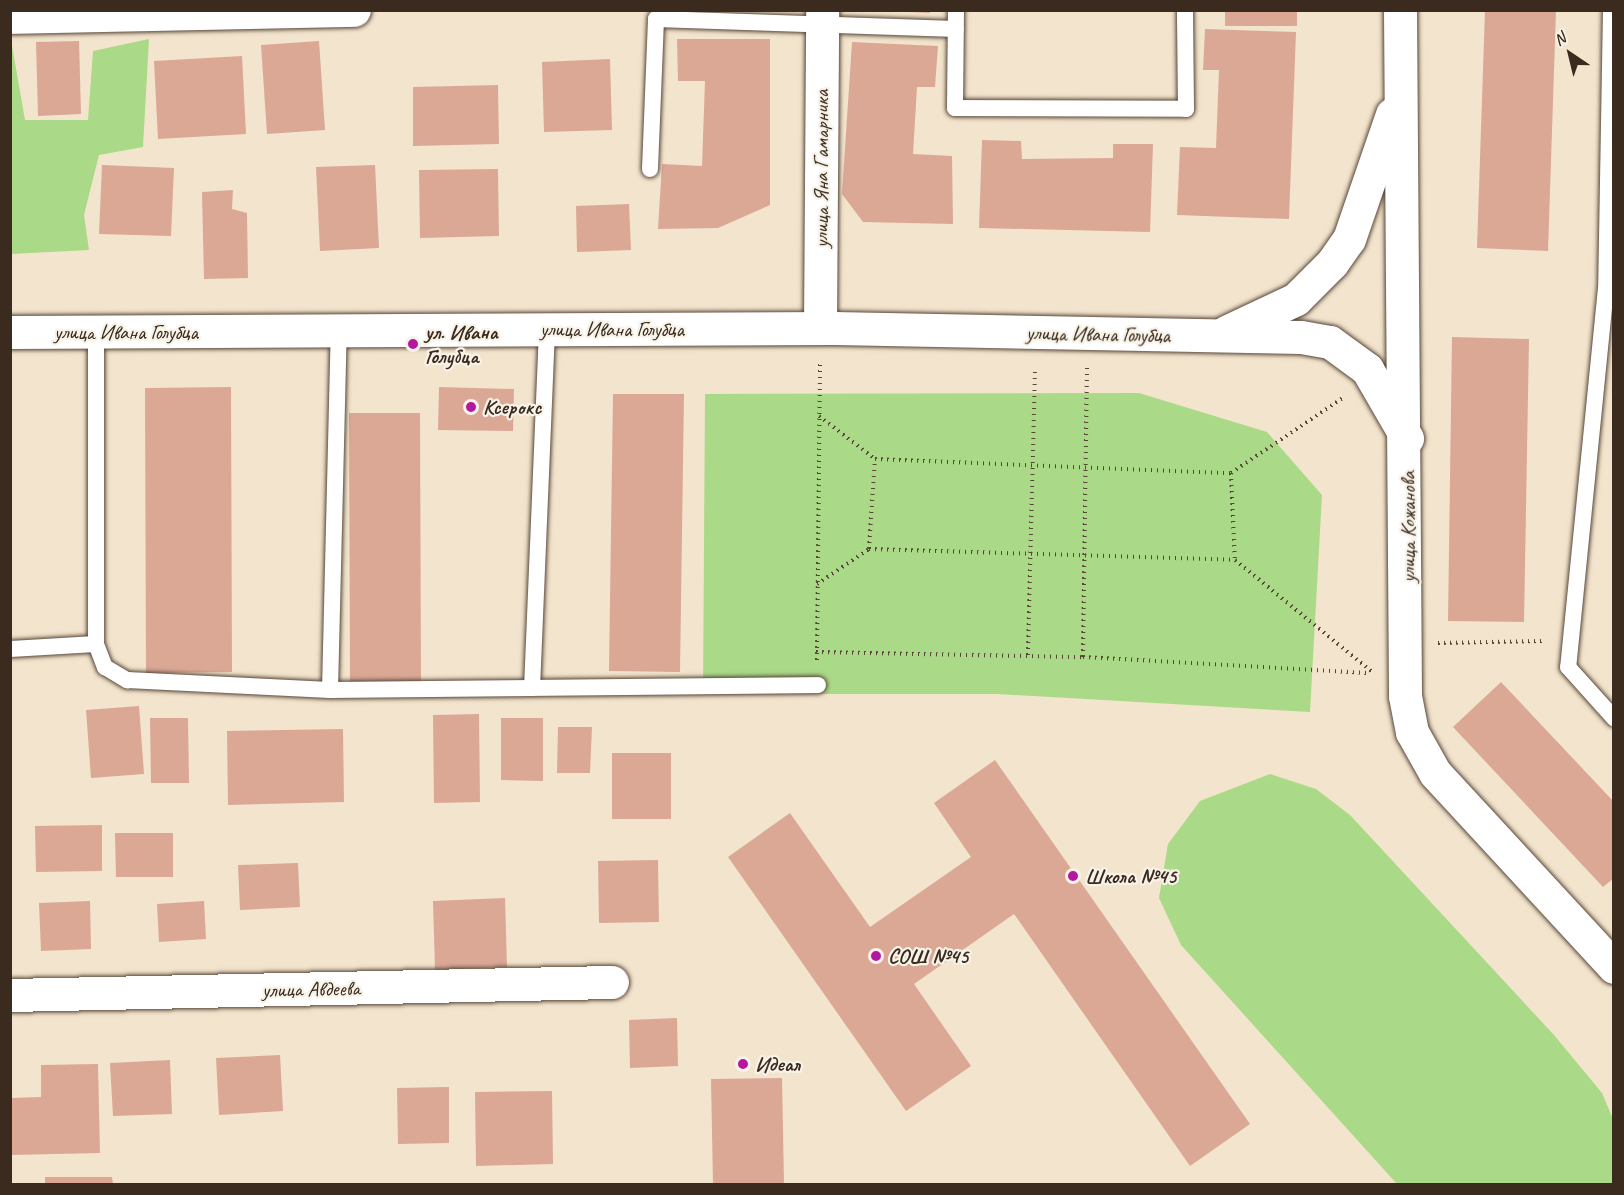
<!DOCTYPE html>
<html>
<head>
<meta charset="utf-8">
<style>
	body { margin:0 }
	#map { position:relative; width:1624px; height:1195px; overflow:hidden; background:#f3e4cd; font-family:Caveat,sans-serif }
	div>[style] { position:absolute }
	.green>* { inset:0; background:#aada88 }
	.building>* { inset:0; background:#dba896 }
	.path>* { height:4px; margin-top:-2px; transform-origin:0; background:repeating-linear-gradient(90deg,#574638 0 1.5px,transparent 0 6px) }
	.roads { filter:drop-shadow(0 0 2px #574638) drop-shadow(0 0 2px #574638) }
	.lane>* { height:16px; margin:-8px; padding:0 8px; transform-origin:8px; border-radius:8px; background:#fff }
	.street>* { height:33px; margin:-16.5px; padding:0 16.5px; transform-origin:16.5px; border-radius:16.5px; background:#fff }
	.secondary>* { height:33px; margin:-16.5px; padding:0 16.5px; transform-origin:16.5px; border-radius:16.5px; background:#fff }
	.dots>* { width:16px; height:16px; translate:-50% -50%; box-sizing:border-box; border:3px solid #f7f3e8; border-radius:50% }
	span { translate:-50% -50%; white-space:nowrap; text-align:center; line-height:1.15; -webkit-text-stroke:4.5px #f7f3e8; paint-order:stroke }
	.street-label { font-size:21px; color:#3b2a1e }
	.poi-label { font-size:21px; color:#3b2a1e; font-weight:700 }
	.left { translate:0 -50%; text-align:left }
	.frame { position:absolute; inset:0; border:12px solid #3b2a1e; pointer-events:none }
	.north { position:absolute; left:1540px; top:24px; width:60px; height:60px; -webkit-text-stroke:4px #f7f3e8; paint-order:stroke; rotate:325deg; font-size:16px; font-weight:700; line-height:24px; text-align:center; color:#3b2a1e }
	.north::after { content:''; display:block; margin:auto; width:21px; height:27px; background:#3b2a1e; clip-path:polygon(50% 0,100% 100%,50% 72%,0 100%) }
</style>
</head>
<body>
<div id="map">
	<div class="green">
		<i style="clip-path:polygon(149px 39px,143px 147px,99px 155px,84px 215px,89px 250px,11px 254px,11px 40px,25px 120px,88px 120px,93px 51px)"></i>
		<i style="clip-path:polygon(1139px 393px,1267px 432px,1322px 495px,1310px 712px,997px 694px,703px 694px,705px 394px)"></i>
		<i style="clip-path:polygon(1270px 774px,1316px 789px,1350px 815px,1554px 1035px,1602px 1093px,1613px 1119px,1613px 1184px,1397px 1184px,1181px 945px,1159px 898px,1168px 844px,1200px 801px)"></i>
	</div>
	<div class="building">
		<i style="clip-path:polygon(908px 10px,930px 10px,930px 13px,908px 12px)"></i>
		<i style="clip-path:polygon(1225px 10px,1297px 10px,1297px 26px,1225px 26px)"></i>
		<i style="clip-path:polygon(1485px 10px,1556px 10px,1548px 251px,1477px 248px)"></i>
		<i style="clip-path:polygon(1205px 29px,1296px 32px,1289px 219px,1177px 215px,1180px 147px,1216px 148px,1219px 70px,1203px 70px)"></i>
		<i style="clip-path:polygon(677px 39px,770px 39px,770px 205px,718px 228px,658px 229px,662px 164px,702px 166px,705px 81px,678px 81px)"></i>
		<i style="clip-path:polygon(79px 41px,81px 114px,38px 116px,36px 42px)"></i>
		<i style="clip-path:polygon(319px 41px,325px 130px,267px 134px,261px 45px)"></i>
		<i style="clip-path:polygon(852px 42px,938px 46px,935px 87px,917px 87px,913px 154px,952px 156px,953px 224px,863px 222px,842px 194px)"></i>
		<i style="clip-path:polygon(242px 56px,246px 134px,158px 139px,154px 61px)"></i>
		<i style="clip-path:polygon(610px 59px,612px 130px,544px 132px,542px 62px)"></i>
		<i style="clip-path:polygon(498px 85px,499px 144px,413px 146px,413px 87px)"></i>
		<i style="clip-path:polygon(982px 140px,1021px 141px,1022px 159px,1113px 158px,1113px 144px,1153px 144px,1150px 232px,979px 228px)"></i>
		<i style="clip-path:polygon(102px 165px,174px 168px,171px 236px,99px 234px)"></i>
		<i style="clip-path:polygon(375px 165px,379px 248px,320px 251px,316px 167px)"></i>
		<i style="clip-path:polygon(498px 169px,499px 236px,420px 238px,419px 170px)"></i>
		<i style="clip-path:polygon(233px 190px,232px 209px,247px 213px,248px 278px,204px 279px,202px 192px)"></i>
		<i style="clip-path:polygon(629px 204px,631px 250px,577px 252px,576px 206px)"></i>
		<i style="clip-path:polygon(1452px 337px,1529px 339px,1524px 622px,1448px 621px)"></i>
		<i style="clip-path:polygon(231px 387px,232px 672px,146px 673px,145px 388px)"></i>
		<i style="clip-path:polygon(439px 387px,514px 389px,513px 431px,438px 430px)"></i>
		<i style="clip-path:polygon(613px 394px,684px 394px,680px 672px,609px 671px)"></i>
		<i style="clip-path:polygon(349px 413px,420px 413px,421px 682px,350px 682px)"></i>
		<i style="clip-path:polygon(1501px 682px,1614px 802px,1614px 878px,1603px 887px,1453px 727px)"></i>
		<i style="clip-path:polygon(139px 706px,144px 774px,91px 778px,86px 710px)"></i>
		<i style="clip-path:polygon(479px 714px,480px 802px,434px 803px,433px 715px)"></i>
		<i style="clip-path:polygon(150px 718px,188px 718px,189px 783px,151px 783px)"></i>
		<i style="clip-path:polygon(501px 718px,543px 718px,543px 781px,501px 780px)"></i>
		<i style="clip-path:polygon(558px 727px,592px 727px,590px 773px,557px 773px)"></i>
		<i style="clip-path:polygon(343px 729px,344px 802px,228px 805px,227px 731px)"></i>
		<i style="clip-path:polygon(612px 753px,671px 753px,671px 819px,612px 819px)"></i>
		<i style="clip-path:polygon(995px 760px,1250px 1124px,1190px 1166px,1014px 914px,914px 984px,971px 1066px,906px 1111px,728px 857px,790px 813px,870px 927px,971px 857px,934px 803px)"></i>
		<i style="clip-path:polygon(102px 825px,102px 871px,36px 872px,35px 826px)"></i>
		<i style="clip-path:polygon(115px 833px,173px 833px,173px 877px,116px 877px)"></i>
		<i style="clip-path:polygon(658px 860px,659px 922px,599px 923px,598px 861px)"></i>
		<i style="clip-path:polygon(298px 863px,300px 907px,240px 910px,238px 865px)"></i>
		<i style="clip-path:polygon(505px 898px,507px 967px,435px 970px,433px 901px)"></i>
		<i style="clip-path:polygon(90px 901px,91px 949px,41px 951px,39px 903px)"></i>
		<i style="clip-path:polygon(204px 901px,206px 939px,159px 942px,157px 904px)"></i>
		<i style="clip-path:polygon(677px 1018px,678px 1066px,630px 1068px,629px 1020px)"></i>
		<i style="clip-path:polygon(280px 1055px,283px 1111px,219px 1115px,216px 1058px)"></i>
		<i style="clip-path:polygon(170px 1060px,172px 1114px,113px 1116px,110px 1063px)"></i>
		<i style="clip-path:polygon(98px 1064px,100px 1153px,10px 1155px,10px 1098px,41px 1097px,41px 1065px)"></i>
		<i style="clip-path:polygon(782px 1078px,784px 1184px,713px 1184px,711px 1079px)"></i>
		<i style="clip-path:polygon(449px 1087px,449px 1143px,398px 1144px,397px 1088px)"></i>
		<i style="clip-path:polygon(552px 1091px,553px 1164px,476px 1166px,475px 1092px)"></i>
		<i style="clip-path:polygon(45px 1177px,112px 1177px,113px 1184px,45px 1184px)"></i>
	</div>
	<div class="path">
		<i style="left:819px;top:416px;width:71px;rotate:37.5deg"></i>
		<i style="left:1231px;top:473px;width:136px;rotate:-33.9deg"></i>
		<i style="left:869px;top:549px;width:90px;rotate:-86.2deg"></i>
		<i style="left:875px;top:459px;width:356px;rotate:2.3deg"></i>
		<i style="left:1231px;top:473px;width:87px;rotate:87.4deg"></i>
		<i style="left:817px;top:584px;width:63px;rotate:-33.9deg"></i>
		<i style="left:869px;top:549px;width:366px;rotate:1.7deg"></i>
		<i style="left:1235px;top:560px;width:176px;rotate:39.2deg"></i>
		<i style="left:1438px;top:643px;width:107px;rotate:-1.1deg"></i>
		<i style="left:816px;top:652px;width:267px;rotate:1.1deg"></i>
		<i style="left:1083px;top:657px;width:291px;rotate:-89.2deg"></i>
		<i style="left:1028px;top:655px;width:288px;rotate:-88.6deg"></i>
		<i style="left:1083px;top:657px;width:286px;rotate:3.2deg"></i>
		<i style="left:817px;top:660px;width:298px;rotate:-89.4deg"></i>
	</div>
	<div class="roads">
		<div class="lane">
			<i style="left:956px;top:10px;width:98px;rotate:90.6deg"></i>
			<i style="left:955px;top:108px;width:231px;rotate:0.2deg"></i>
			<i style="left:1186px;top:109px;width:99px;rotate:-90.6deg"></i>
			<i style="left:1611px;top:10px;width:278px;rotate:91deg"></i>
			<i style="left:1606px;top:288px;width:381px;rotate:95.7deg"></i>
			<i style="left:1568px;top:667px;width:69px;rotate:48deg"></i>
			<i style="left:650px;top:169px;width:150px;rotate:-87.7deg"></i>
			<i style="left:656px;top:19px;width:300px;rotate:1.9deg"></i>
			<i style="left:96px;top:332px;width:312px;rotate:90deg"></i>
			<i style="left:96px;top:644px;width:25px;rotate:69deg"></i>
			<i style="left:105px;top:667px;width:26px;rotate:31deg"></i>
			<i style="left:127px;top:680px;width:203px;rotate:2.8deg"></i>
			<i style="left:330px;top:690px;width:202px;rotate:-0.6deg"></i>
			<i style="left:532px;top:688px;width:359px;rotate:-87.6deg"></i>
			<i style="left:10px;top:649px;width:86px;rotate:-3.3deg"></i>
			<i style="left:532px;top:688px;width:286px;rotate:-0.6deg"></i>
			<i style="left:330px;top:690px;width:359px;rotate:-88.6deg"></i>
		</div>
		<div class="street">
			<i style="left:10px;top:17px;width:344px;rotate:-1.2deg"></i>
			<i style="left:10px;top:995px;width:602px;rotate:-1.24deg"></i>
		</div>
		<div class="secondary">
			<i style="left:1400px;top:10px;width:686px;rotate:89.58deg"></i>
			<i style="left:1405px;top:696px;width:37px;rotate:79deg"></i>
			<i style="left:1412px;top:732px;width:47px;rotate:60.7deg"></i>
			<i style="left:1435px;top:773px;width:264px;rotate:47.3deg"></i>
			<i style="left:820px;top:328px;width:318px;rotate:-89.6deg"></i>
			<i style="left:10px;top:332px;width:824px;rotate:-0.28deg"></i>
			<i style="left:834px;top:328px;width:467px;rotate:1.1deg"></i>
			<i style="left:1301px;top:337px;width:29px;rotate:10deg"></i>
			<i style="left:1330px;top:342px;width:46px;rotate:36.1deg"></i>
			<i style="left:1367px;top:369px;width:80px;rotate:59.9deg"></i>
			<i style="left:1226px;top:332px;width:77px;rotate:-25.2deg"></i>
			<i style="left:1296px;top:299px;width:51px;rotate:-45deg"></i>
			<i style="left:1332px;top:263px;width:29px;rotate:-55deg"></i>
			<i style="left:1349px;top:239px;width:132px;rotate:-71deg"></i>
		</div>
	</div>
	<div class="dots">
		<i style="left:413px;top:344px;background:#b5179e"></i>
		<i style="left:471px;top:407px;background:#b5179e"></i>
		<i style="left:1073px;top:876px;background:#b5179e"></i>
		<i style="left:876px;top:956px;background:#b5179e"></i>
		<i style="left:743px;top:1064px;background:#b5179e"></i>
	</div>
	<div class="street-label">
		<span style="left:821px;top:169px;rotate:-90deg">улица Яна Гамарника</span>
		<span style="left:612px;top:329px">улица Ивана Голубца</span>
		<span style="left:126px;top:332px">улица Ивана Голубца</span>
		<span style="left:1098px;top:334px;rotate:1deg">улица Ивана Голубца</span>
		<span style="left:1408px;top:527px;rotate:-90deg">улица Кожанова</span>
		<span style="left:311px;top:989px;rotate:-1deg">улица Авдеева</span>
	</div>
	<div class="poi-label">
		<span class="left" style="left:425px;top:344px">ул. Ивана<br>Голубца</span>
		<span class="left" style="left:483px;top:407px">Ксерокс</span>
		<span class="left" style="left:1085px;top:876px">Школа №45</span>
		<span class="left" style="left:888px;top:956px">СОШ №45</span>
		<span class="left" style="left:755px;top:1064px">Идеал</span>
	</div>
	<div class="frame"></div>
	<div class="north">N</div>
</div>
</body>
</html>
